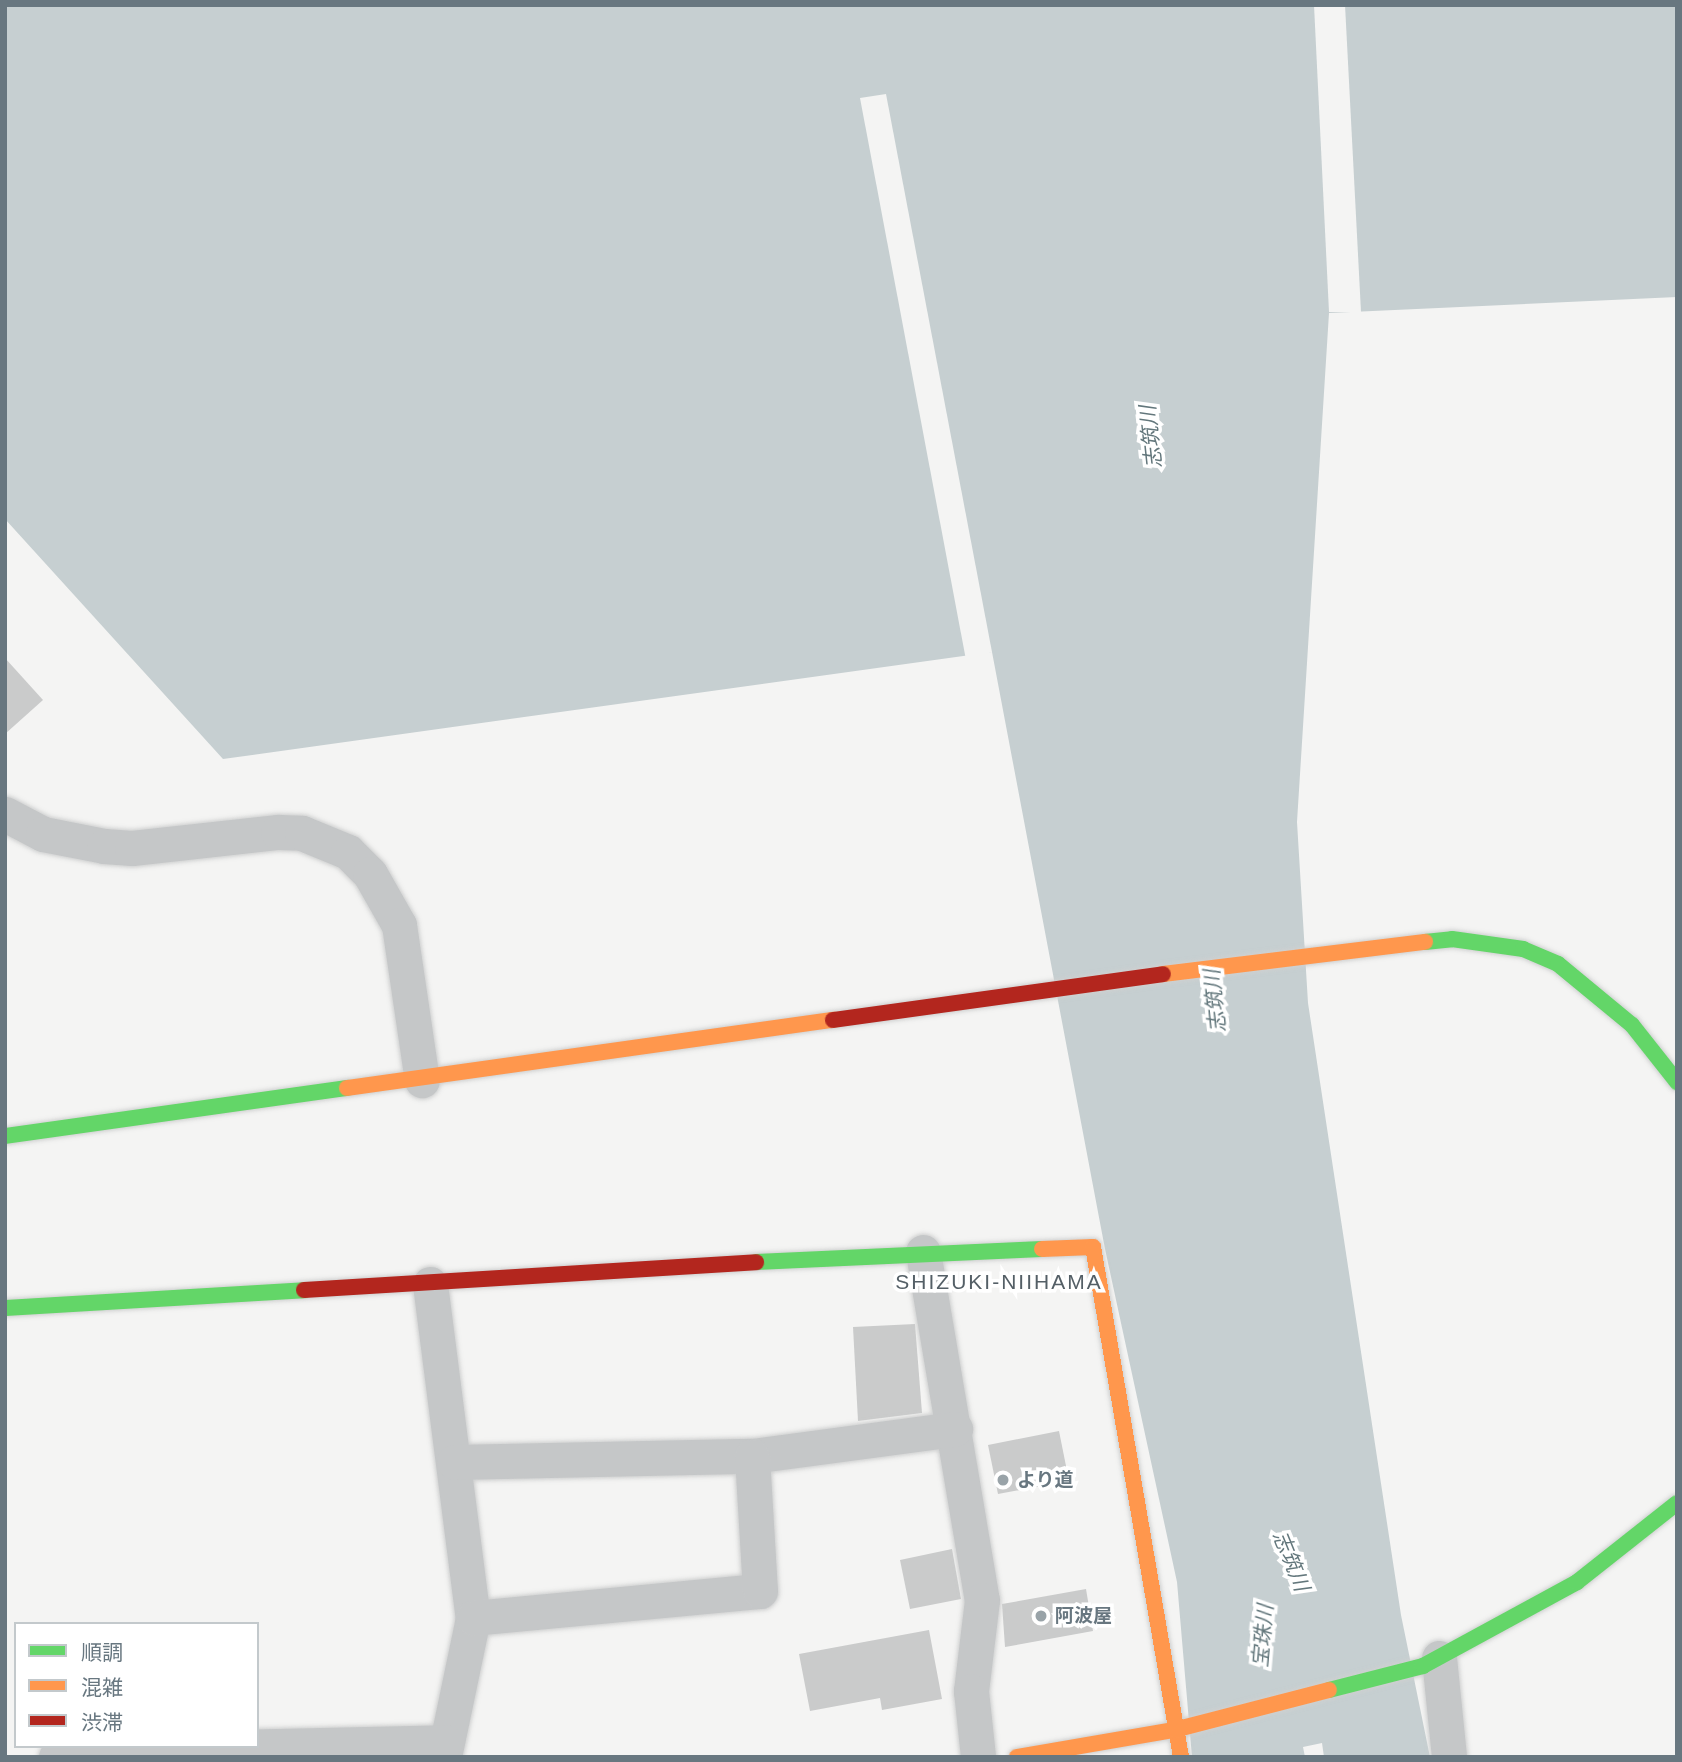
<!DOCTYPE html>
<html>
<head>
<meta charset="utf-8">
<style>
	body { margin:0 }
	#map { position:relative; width:1682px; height:1762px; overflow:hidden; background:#f4f4f3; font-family:Helvetica,"Noto Sans JP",sans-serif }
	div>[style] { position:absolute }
	.water>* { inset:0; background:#c6cfd1 }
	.pier>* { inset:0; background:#f4f4f3 }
	.building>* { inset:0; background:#cacbcb }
	.roads { filter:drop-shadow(0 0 2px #cfd0d0) drop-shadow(0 0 2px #cfd0d0) }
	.street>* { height:35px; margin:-17.5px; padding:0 17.5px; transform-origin:17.5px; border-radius:17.5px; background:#c5c7c8 }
	.fast>* { height:16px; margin:-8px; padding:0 8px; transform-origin:8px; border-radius:8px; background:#63d668 }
	.slow>* { height:16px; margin:-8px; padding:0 8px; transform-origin:8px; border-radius:8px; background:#ff974d }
	.jam>* { height:16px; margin:-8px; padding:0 8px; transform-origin:8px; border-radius:8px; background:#b3261e }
	.dots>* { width:19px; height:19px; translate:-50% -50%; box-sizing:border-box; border:4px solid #fff; border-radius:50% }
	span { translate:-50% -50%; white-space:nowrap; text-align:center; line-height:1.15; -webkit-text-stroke:7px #fff; paint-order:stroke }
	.poi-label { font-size:19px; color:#687780; font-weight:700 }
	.left { translate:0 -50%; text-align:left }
	.water-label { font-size:21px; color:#63777c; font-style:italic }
	.neighbourhood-label { font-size:21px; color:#545f66; letter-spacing:2px }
	.frame { position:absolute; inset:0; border:7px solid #687780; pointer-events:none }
	.legend { position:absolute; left:14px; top:1622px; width:245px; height:126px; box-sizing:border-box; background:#fff; border:2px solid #c3c9cc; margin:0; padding:9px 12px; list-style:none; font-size:21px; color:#687780 }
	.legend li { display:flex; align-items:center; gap:14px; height:35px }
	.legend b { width:35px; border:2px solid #c3c9cc }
</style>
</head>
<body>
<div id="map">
	<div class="water">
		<i style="clip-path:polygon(5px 5px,1677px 5px,1677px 297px,1329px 313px,1297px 822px,1308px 1003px,1401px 1615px,1430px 1757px,1324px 1757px,1322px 1743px,1303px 1747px,1305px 1757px,1192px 1757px,1177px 1582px,1105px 1249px,992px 652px,223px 759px,5px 519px)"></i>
	</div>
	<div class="pier">
		<i style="clip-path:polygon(1314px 5px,1345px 5px,1361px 312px,1329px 312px)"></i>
		<i style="clip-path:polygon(886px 94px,992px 652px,966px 660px,860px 98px)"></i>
	</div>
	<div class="building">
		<i style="clip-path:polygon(5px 658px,43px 700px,5px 734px)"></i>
		<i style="clip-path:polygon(915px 1324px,922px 1413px,858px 1421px,853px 1327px)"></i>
		<i style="clip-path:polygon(1059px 1431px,1069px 1481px,998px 1494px,988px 1445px)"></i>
		<i style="clip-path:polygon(952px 1549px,961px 1599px,910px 1609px,900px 1560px)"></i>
		<i style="clip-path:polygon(1086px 1589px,1093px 1631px,1005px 1647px,1002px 1604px)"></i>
		<i style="clip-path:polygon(929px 1630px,942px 1699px,882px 1710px,880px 1698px,810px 1711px,799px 1654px)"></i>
	</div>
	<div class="roads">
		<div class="street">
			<i style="left:5px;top:814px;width:43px;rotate:27.8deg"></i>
			<i style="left:43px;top:834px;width:62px;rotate:11.1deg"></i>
			<i style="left:104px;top:846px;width:28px;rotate:4deg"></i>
			<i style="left:132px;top:848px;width:147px;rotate:-6.3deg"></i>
			<i style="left:278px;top:832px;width:24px;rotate:2deg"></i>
			<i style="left:302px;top:833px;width:50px;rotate:22.4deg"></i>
			<i style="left:348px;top:852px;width:31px;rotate:45deg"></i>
			<i style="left:370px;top:874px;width:59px;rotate:60.4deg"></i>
			<i style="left:399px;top:925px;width:157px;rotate:81.6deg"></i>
			<i style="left:923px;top:1252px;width:353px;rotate:80.4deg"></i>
			<i style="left:982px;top:1600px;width:92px;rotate:96.9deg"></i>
			<i style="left:971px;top:1691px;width:66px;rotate:83.9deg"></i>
			<i style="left:430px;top:1284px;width:337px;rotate:82.7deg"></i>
			<i style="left:473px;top:1618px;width:142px;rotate:101.8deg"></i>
			<i style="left:454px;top:1462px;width:298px;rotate:-1.2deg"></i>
			<i style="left:752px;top:1456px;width:205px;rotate:-7.6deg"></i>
			<i style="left:473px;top:1618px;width:288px;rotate:-5.4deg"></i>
			<i style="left:760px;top:1591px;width:135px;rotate:-93.4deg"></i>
			<i style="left:1439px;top:1658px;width:100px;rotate:84.2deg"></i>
			<i style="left:56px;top:1757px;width:43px;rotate:-9.5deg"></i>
			<i style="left:98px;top:1750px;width:347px;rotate:-1.3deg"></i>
		</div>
		<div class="fast">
			<i style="left:1425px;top:942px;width:27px;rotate:-6deg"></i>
			<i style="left:1452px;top:939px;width:72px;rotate:8deg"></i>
			<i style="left:1523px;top:949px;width:38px;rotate:23deg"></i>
			<i style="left:1558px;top:964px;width:96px;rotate:39.5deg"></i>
			<i style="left:1632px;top:1025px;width:73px;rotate:51.7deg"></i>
			<i style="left:5px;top:1136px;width:345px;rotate:-8deg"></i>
			<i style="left:756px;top:1262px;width:286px;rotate:-2.6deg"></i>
			<i style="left:5px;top:1308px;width:300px;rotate:-3.4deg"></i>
			<i style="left:1329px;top:1690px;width:97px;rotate:-14.3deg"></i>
			<i style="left:1423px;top:1666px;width:175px;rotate:-28.6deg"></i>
			<i style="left:1577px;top:1582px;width:127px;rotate:-38.3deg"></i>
		</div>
		<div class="slow">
			<i style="left:1163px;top:974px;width:264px;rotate:-7deg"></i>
			<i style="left:347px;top:1088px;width:491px;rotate:-8deg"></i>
			<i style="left:1042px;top:1249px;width:51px;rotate:-2.2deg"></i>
			<i style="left:1093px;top:1247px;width:518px;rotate:80.21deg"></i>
			<i style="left:1017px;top:1757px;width:159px;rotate:-9.8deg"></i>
			<i style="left:1174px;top:1730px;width:160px;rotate:-14.5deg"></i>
		</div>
		<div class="jam">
			<i style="left:833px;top:1020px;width:333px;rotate:-7.9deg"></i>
			<i style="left:304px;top:1290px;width:453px;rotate:-3.5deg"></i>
		</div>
	</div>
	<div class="dots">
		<i style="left:1003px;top:1480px;background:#99a3a8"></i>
		<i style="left:1041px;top:1616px;background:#99a3a8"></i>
	</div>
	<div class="poi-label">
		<span class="left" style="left:1017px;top:1480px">より道</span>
		<span class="left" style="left:1055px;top:1616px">阿波屋</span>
	</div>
	<div class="water-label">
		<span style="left:1151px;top:437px;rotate:-96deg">志筑川</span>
		<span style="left:1215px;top:1001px;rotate:-96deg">志筑川</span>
		<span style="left:1291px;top:1561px;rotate:68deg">志筑川</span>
		<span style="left:1263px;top:1636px;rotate:-85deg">宝珠川</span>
	</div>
	<div class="neighbourhood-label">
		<span style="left:999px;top:1282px">SHIZUKI-NIIHAMA</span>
	</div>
	<div class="frame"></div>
	<ul class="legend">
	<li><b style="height:9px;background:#63d668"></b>順調</li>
	<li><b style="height:9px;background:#ff974d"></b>混雑</li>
	<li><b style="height:9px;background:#b3261e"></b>渋滞</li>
	</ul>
</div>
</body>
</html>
